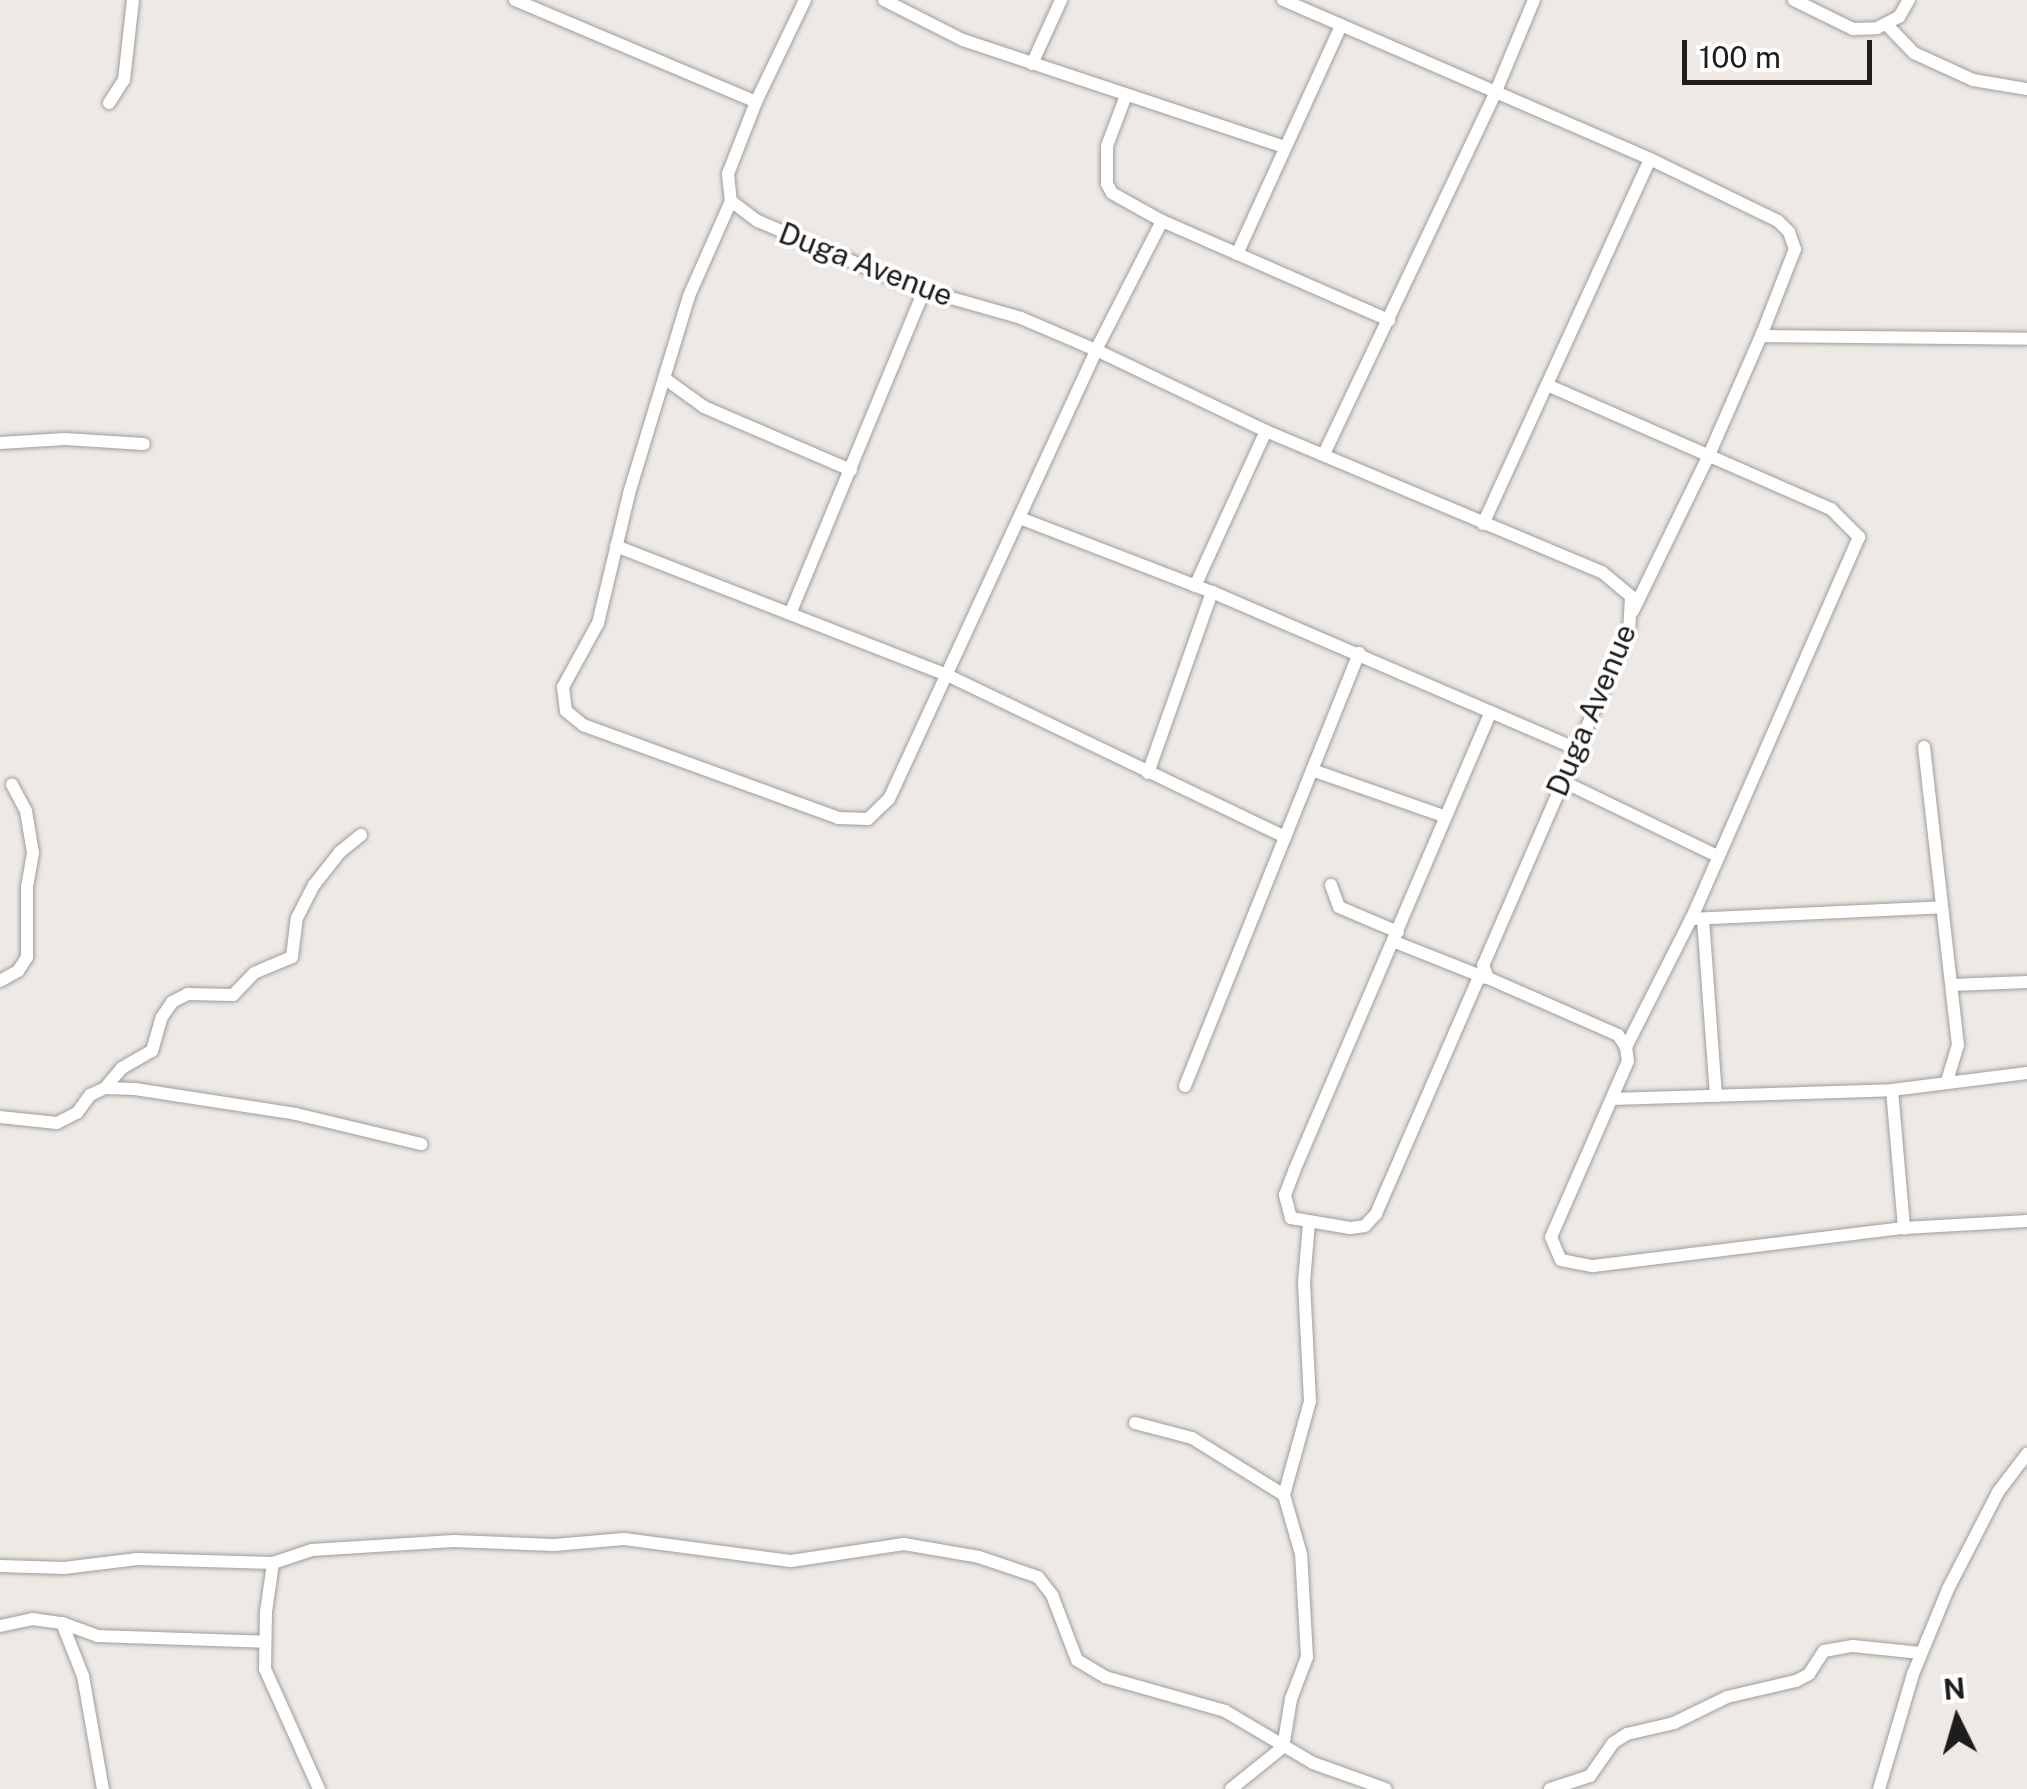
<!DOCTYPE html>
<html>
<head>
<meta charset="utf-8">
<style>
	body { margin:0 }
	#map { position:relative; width:2027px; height:1789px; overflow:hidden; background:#eee9e4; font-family:"Public Sans",sans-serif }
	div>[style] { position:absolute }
	.roads { filter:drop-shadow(0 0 2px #9e9e9e) drop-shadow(0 0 2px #9e9e9e) }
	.street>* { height:12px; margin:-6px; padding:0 6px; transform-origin:6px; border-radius:6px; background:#fff }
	span { translate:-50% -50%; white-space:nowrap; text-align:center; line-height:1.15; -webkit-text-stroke:8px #fff; paint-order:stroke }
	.street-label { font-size:30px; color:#1d1d1d }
	.north { position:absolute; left:1907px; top:1669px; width:100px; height:100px; -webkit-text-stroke:8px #fff; paint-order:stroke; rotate:355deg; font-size:28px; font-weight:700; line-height:40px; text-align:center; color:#1d1d1d }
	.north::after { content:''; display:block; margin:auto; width:35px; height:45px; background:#1d1d1d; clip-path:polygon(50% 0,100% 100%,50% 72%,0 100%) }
	.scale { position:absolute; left:1682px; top:40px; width:190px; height:45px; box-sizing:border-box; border:5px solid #1d1d1d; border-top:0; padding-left:12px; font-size:30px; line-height:35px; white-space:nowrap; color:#1d1d1d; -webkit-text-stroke:8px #fff; paint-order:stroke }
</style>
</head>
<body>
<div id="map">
	<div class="roads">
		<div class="street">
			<i style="left:515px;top:0;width:262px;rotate:22.9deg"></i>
			<i style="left:805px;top:0;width:113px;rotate:115.7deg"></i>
			<i style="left:756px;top:102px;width:77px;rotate:111.3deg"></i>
			<i style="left:728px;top:174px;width:27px;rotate:84deg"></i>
			<i style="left:731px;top:201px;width:34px;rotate:37deg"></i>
			<i style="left:758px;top:221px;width:164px;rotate:23.3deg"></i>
			<i style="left:909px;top:286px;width:116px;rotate:15.9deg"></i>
			<i style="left:1021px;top:318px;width:82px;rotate:23.1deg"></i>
			<i style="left:1096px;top:350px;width:188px;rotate:25.5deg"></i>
			<i style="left:1266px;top:431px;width:364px;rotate:22.8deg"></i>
			<i style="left:1602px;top:572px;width:38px;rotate:40deg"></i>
			<i style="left:1631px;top:596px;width:34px;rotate:93deg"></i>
			<i style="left:1629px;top:630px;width:365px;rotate:113.5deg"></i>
			<i style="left:1483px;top:965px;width:14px;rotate:69deg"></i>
			<i style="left:1488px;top:978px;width:142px;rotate:23.7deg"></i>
			<i style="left:1618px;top:1035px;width:14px;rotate:56deg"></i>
			<i style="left:1626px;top:1047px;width:14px;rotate:82deg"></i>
			<i style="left:1628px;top:1061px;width:192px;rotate:113.6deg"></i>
			<i style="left:1551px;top:1237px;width:25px;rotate:67deg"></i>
			<i style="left:1561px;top:1260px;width:33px;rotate:11deg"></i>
			<i style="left:1593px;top:1266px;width:313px;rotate:-7deg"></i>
			<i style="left:1904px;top:1228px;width:123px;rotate:-3.3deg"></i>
			<i style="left:884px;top:0;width:89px;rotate:26.9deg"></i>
			<i style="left:963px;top:40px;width:338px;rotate:18.4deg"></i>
			<i style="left:1283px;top:0;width:400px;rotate:23.4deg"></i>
			<i style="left:1650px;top:159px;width:142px;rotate:25.8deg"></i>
			<i style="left:1778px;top:221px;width:16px;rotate:45deg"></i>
			<i style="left:1789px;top:232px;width:18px;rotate:71deg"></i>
			<i style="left:1795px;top:249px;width:93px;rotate:111.3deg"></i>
			<i style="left:1761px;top:336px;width:130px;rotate:113.6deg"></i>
			<i style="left:1709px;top:455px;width:174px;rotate:116deg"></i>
			<i style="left:1794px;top:0;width:66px;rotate:26.2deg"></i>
			<i style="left:1853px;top:29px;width:24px;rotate:-2deg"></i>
			<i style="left:1877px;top:28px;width:25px;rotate:-27deg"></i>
			<i style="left:1899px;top:17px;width:20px;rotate:-60deg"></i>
			<i style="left:1886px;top:24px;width:40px;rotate:46deg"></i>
			<i style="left:1914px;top:53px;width:65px;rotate:24.6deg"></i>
			<i style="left:1973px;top:80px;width:55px;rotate:9.5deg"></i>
			<i style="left:1032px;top:64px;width:70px;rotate:-65.6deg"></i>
			<i style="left:109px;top:103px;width:27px;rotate:-57deg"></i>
			<i style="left:124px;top:80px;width:81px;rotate:-83.6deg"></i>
			<i style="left:731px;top:201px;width:104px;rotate:113.9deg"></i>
			<i style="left:689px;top:296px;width:207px;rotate:106.9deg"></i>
			<i style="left:629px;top:494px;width:133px;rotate:103.5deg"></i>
			<i style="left:598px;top:623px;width:73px;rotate:118.7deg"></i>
			<i style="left:563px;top:687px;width:24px;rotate:83deg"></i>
			<i style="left:566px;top:711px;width:22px;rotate:39deg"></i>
			<i style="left:583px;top:725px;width:271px;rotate:20deg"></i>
			<i style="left:838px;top:818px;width:30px;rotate:2deg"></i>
			<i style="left:868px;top:819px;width:29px;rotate:-44deg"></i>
			<i style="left:889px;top:799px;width:494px;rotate:-65.2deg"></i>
			<i style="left:1096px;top:350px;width:145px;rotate:-62.9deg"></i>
			<i style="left:1162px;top:221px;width:57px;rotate:-150.8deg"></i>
			<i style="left:1112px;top:193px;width:10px;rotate:-119deg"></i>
			<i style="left:1107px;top:184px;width:38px;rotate:-90deg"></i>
			<i style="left:1107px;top:146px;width:51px;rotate:-69.4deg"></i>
			<i style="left:1162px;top:221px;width:248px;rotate:23.6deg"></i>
			<i style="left:1237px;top:254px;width:251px;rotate:-65.5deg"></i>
			<i style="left:1761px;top:336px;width:266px;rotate:0.6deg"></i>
			<i style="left:664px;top:378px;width:49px;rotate:35.9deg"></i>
			<i style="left:704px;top:407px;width:160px;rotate:23.2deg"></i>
			<i style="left:1547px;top:385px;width:310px;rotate:23.6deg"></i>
			<i style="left:1831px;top:509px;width:40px;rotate:45deg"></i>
			<i style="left:1859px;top:537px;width:417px;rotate:113.7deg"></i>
			<i style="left:1691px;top:919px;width:144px;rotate:116.9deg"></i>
			<i style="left:0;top:443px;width:65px;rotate:-3.5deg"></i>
			<i style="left:65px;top:439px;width:79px;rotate:3.6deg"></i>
			<i style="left:1324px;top:454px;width:396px;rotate:-64.6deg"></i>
			<i style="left:1494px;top:96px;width:104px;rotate:-67.4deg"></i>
			<i style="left:1020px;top:518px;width:206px;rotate:21.1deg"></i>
			<i style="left:1212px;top:592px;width:395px;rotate:23.3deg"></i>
			<i style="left:1483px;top:524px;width:401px;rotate:-65.4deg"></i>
			<i style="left:616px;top:546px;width:355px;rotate:21.3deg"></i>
			<i style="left:947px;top:675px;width:375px;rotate:25.6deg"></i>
			<i style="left:1195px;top:586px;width:170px;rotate:-65.4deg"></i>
			<i style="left:790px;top:614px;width:350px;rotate:-67.5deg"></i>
			<i style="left:1924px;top:747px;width:300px;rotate:83.5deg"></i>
			<i style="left:1958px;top:1045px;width:39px;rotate:107deg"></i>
			<i style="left:1312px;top:770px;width:139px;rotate:19.3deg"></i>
			<i style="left:1148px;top:773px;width:192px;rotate:-70.5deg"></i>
			<i style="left:1562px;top:781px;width:172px;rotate:25.8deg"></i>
			<i style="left:1331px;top:885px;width:23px;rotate:70deg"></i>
			<i style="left:1339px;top:907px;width:64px;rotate:23deg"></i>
			<i style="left:1691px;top:919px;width:251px;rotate:-2.7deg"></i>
			<i style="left:1703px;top:919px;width:177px;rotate:85.8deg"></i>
			<i style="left:1395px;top:942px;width:98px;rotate:21.6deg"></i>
			<i style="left:1479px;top:977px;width:258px;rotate:113.5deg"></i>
			<i style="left:1376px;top:1214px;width:16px;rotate:133deg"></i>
			<i style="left:1365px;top:1226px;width:15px;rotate:172deg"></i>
			<i style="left:1350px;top:1228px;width:60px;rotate:-170.4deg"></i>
			<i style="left:1291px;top:1218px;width:24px;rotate:-105deg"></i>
			<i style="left:1285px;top:1195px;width:26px;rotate:-69deg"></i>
			<i style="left:1294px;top:1171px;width:498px;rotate:-66.8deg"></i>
			<i style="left:0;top:981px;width:21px;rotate:-29deg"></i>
			<i style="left:18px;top:971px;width:17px;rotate:-57deg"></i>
			<i style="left:27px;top:957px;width:70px;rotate:-90deg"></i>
			<i style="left:27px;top:887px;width:35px;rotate:-80deg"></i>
			<i style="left:33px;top:853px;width:43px;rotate:-99.5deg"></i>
			<i style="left:26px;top:811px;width:30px;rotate:-118deg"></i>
			<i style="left:1952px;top:985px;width:75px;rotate:-2.3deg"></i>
			<i style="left:1185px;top:1086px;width:467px;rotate:-68.1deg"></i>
			<i style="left:105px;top:1088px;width:26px;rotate:-50deg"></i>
			<i style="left:122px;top:1068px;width:34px;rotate:-30deg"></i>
			<i style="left:152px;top:1051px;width:35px;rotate:-74deg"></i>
			<i style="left:162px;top:1017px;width:18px;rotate:-56deg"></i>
			<i style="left:172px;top:1002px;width:18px;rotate:-27deg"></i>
			<i style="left:188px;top:994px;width:45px;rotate:1.3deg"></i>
			<i style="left:233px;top:995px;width:30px;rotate:-46deg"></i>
			<i style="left:254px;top:973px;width:41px;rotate:-22.8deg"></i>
			<i style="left:292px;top:957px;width:39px;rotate:-83deg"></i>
			<i style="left:297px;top:918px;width:37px;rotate:-63deg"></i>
			<i style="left:314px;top:885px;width:42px;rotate:-51.8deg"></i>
			<i style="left:340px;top:852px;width:27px;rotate:-39deg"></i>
			<i style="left:1892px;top:1090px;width:139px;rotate:85deg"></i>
			<i style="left:1612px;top:1099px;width:280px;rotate:-1.8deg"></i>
			<i style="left:1892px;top:1090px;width:136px;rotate:-7.2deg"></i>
			<i style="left:0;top:1117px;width:57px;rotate:6deg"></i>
			<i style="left:57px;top:1123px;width:22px;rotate:-27deg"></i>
			<i style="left:77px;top:1113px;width:22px;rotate:-54deg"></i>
			<i style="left:90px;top:1095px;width:17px;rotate:-25deg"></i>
			<i style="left:105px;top:1088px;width:30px;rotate:2deg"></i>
			<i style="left:135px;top:1089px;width:163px;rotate:8.8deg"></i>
			<i style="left:296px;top:1114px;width:129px;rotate:13.5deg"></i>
			<i style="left:1135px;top:1423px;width:59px;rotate:14.7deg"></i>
			<i style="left:1192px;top:1438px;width:108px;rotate:31.8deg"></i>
			<i style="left:273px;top:1563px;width:49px;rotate:98.1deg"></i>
			<i style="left:266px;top:1612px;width:57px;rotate:91deg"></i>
			<i style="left:265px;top:1669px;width:132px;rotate:65.8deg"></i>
			<i style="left:0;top:1566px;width:64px;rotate:1.8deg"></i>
			<i style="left:64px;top:1568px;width:74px;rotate:-7deg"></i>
			<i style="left:137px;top:1559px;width:136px;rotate:1.7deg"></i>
			<i style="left:273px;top:1563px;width:41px;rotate:-18.4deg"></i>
			<i style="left:312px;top:1550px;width:142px;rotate:-3.6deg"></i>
			<i style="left:454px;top:1541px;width:100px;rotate:2.3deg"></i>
			<i style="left:554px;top:1545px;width:70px;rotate:-4.9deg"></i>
			<i style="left:624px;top:1539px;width:168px;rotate:7.5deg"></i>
			<i style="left:791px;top:1561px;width:114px;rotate:-8.6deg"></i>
			<i style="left:904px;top:1544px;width:76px;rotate:9.8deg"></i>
			<i style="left:979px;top:1557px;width:62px;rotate:18.7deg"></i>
			<i style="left:1038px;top:1577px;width:23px;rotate:52deg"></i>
			<i style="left:1052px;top:1595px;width:70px;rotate:69deg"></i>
			<i style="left:1077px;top:1660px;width:33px;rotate:31deg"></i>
			<i style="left:1105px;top:1677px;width:125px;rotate:15.8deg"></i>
			<i style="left:1225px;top:1711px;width:102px;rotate:30.6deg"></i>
			<i style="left:1313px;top:1763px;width:77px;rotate:19.6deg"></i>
			<i style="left:62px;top:1623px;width:57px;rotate:68.4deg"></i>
			<i style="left:83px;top:1676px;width:115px;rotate:80deg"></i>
			<i style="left:0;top:1626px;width:33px;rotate:-12deg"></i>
			<i style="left:32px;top:1619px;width:30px;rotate:8deg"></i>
			<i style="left:62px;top:1623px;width:37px;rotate:20deg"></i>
			<i style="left:97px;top:1636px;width:168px;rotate:2deg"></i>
			<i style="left:1231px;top:1789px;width:67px;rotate:-38.9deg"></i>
			<i style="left:1283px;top:1747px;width:49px;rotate:-80.5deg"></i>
			<i style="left:1291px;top:1699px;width:45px;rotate:-69.1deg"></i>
			<i style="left:1307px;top:1657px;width:103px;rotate:-93.3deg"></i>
			<i style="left:1301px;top:1554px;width:61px;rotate:-106.1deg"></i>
			<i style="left:1284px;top:1495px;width:98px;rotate:-74.5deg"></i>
			<i style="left:1310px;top:1401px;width:119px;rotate:-92.9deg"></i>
			<i style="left:1304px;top:1282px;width:59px;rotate:-85.2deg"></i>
			<i style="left:1550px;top:1789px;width:42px;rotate:-18deg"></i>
			<i style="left:1590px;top:1776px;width:40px;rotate:-55.1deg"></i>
			<i style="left:1613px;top:1743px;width:17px;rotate:-33deg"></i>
			<i style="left:1627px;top:1734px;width:48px;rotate:-13.2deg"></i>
			<i style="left:1674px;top:1723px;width:59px;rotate:-26.1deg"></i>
			<i style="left:1727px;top:1697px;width:71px;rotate:-13.1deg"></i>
			<i style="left:1796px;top:1681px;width:15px;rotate:-28deg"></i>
			<i style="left:1809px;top:1674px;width:27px;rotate:-57deg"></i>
			<i style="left:1824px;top:1651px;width:29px;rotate:-10deg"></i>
			<i style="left:1853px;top:1646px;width:68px;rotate:5.9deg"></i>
			<i style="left:1879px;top:1789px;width:120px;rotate:-73.5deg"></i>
			<i style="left:1913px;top:1674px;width:92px;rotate:-67.6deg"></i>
			<i style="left:1948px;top:1589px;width:109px;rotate:-62.7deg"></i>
			<i style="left:1998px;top:1492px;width:48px;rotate:-52.7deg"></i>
		</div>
	</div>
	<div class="street-label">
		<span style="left:866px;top:264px;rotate:21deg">Duga Avenue</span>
		<span style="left:1591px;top:710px;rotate:-67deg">Duga Avenue</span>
	</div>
	<div class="north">N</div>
	<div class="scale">100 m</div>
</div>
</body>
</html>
